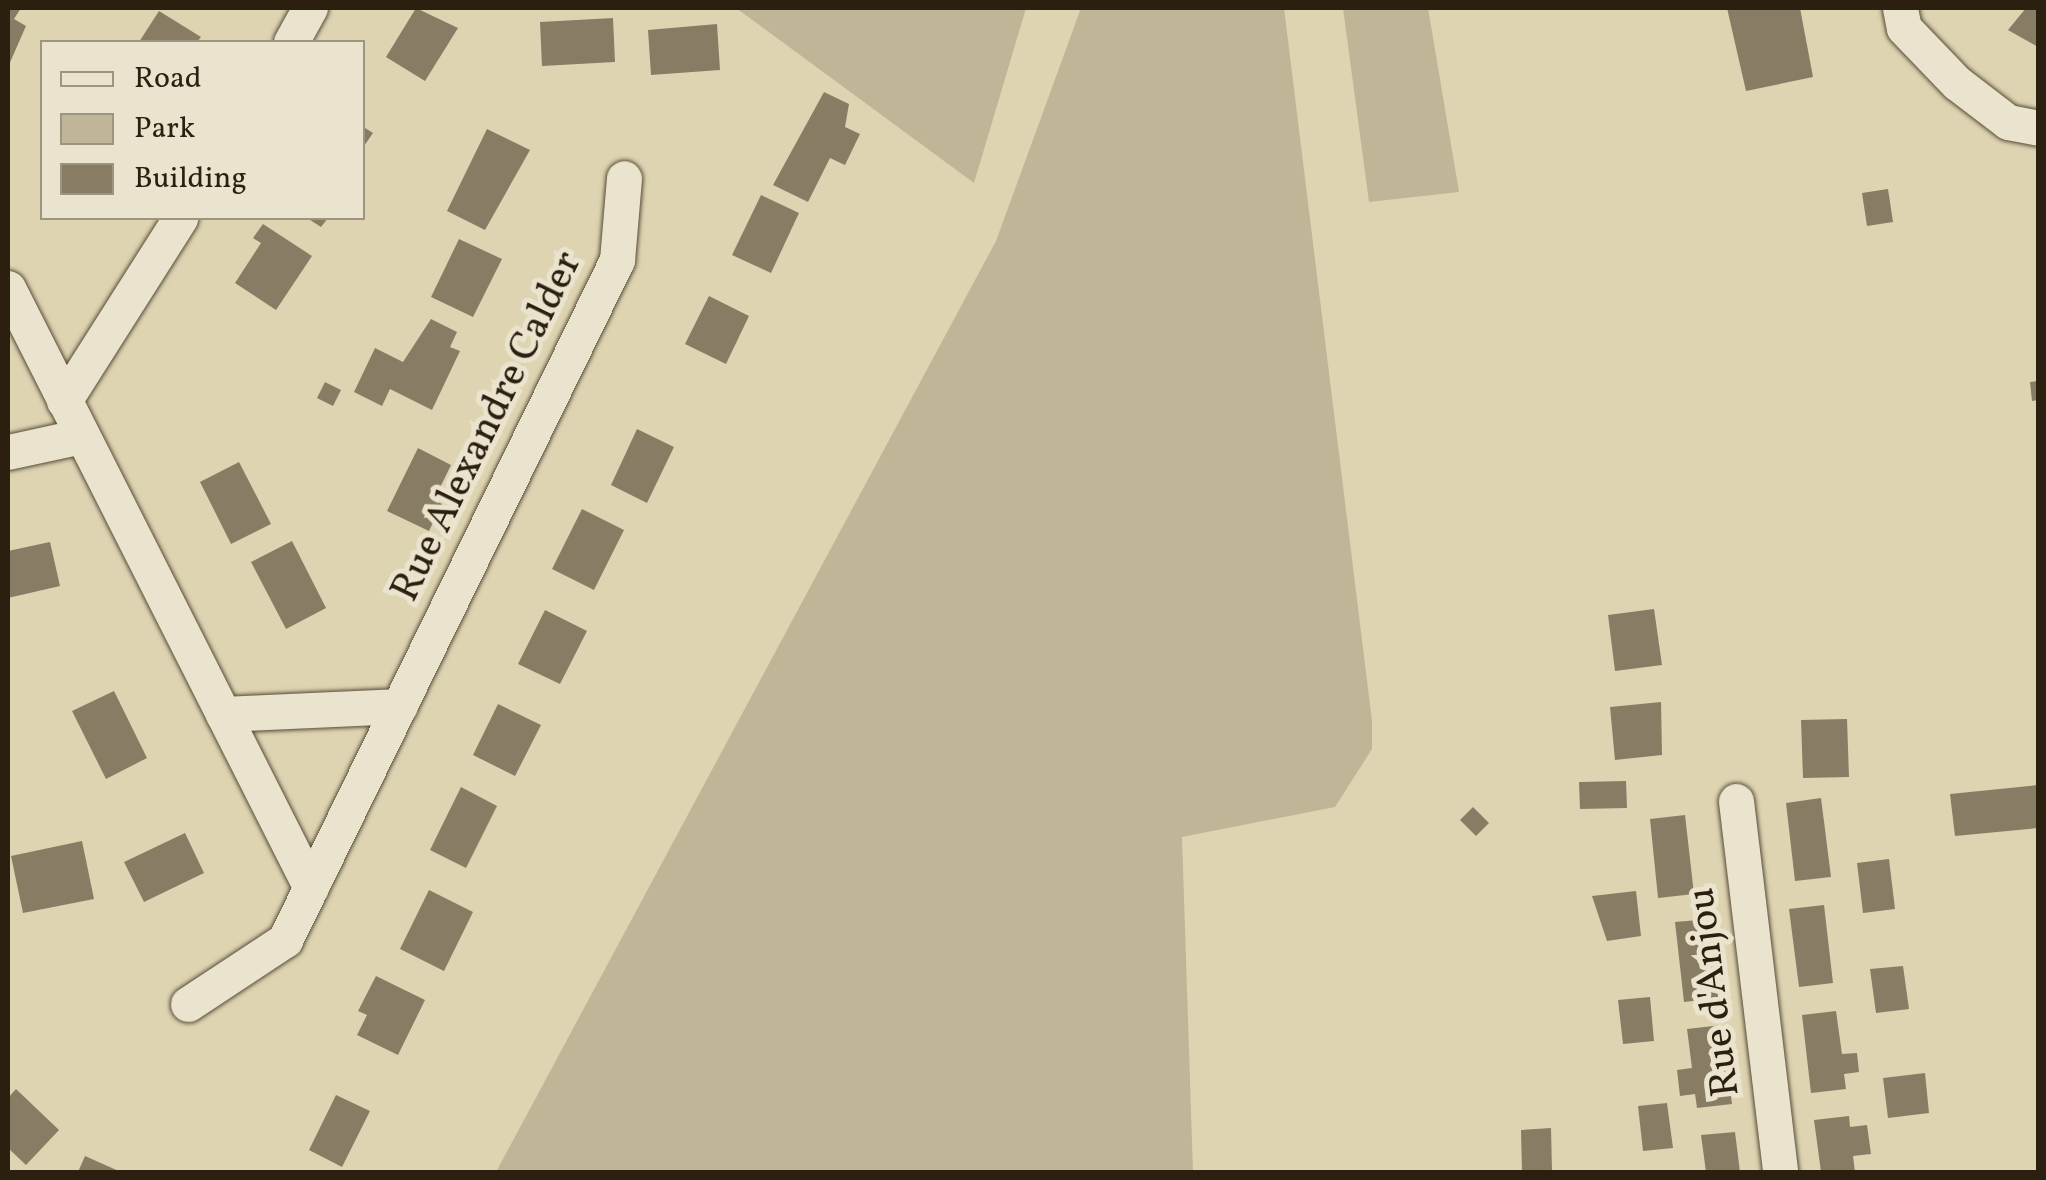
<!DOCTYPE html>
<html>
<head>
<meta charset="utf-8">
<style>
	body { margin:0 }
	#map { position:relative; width:2046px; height:1180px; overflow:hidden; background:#ded4b2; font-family:Vollkorn,serif }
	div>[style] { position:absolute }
	.green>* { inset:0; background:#c0b596 }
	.building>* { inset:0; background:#887d64 }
	.roads { filter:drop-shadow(0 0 2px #584c38) drop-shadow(0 0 2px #584c38) }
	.minor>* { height:35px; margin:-17.5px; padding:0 17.5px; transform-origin:17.5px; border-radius:17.5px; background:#eae3cd }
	span { translate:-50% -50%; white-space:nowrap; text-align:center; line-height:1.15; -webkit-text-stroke:10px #eae3cd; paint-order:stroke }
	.street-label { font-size:40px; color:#2b1f0f }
	.frame { position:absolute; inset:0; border:10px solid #2b1f0f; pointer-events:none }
	.legend { position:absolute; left:40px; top:40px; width:325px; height:180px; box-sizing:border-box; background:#eae3cd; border:2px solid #9e9581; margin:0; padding:12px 18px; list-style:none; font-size:30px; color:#2b1f0f }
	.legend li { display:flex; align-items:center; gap:20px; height:50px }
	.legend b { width:50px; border:2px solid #9e9581 }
</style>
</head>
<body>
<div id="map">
	<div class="green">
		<i style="clip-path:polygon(736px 8px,1026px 8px,974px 183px)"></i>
		<i style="clip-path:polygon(1081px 8px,1284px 8px,1372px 721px,1372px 749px,1335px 807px,1182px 837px,1193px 1172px,496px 1172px,996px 241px)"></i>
		<i style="clip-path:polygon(1343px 8px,1428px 8px,1459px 192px,1369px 202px)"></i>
	</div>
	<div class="building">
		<i style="clip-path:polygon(8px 8px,21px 8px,14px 19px,26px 26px,8px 67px)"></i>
		<i style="clip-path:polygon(416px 8px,458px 28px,425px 81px,386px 57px)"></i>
		<i style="clip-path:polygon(1727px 8px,1800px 8px,1813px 77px,1746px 91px)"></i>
		<i style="clip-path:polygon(2026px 8px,2038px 8px,2038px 47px,2008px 30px)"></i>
		<i style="clip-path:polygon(159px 11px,201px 37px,197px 42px,139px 42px)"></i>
		<i style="clip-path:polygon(613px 18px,615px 62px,542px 66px,540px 22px)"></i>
		<i style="clip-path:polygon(717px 24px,720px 70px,651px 75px,648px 30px)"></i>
		<i style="clip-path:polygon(824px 92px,849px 104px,845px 127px,860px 134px,845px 165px,830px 158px,808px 202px,773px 185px)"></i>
		<i style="clip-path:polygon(362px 126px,373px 133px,362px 149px)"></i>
		<i style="clip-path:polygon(487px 129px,530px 150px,485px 230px,447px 211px)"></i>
		<i style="clip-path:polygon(1888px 189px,1893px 222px,1867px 226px,1862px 193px)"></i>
		<i style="clip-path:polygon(761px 195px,799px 213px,771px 273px,732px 255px)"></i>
		<i style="clip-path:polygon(307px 218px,328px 218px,321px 227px)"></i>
		<i style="clip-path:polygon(263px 224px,312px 256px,276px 310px,235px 283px,261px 243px,253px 238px)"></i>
		<i style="clip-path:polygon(459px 239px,502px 259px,473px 317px,431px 297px)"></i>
		<i style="clip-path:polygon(709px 296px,749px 316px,726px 364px,685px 344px)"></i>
		<i style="clip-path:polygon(431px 319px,457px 332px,450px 347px,460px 351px,432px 410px,390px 389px,382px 406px,354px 392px,375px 348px,403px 362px)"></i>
		<i style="clip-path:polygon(2038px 381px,2038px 400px,2032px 401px,2030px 382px)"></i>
		<i style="clip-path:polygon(325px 382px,341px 390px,333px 406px,317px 398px)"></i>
		<i style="clip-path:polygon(637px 429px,674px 447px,647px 503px,611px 485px)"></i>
		<i style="clip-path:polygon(418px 448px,451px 465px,434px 500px,442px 504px,429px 531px,387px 511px)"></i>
		<i style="clip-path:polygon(239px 462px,271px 524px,231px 544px,200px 482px)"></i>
		<i style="clip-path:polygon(582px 509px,624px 530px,594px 590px,552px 569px)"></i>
		<i style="clip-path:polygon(292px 541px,326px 608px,286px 629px,251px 562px)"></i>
		<i style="clip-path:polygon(50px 542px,60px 586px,8px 598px,8px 551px)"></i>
		<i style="clip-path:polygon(1654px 609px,1662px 665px,1615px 671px,1608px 615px)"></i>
		<i style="clip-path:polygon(545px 610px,587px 631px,560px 684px,518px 664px)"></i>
		<i style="clip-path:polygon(114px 691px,147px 758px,106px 779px,72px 711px)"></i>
		<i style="clip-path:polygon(1661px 702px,1662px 755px,1615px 760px,1610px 707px)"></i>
		<i style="clip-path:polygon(498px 704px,541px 725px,515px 776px,473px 755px)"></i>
		<i style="clip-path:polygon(1847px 719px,1849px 777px,1803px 778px,1801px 720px)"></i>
		<i style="clip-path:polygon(1626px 781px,1627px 808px,1580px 809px,1579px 782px)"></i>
		<i style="clip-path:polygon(2038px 785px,2038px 828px,1955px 836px,1950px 794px)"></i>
		<i style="clip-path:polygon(461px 787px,497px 806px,466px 868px,430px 850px)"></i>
		<i style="clip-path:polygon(1821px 798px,1831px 877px,1795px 881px,1786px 803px)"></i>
		<i style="clip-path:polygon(1473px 807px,1489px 823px,1476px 836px,1460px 820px)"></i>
		<i style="clip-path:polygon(1685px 815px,1694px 894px,1658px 898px,1650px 819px)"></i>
		<i style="clip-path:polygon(185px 833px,204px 873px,144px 902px,124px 862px)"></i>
		<i style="clip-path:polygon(82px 841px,94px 899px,23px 913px,11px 856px)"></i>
		<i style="clip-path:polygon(1889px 859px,1895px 909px,1863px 913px,1857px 863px)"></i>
		<i style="clip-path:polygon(429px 890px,473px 912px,444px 971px,400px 949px)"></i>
		<i style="clip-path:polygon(1636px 891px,1641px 936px,1607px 941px,1592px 896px)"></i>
		<i style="clip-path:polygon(1824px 905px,1833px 983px,1799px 987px,1789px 909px)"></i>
		<i style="clip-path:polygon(1710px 919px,1719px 998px,1684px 1002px,1675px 922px)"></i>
		<i style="clip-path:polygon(1903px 966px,1909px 1009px,1876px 1013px,1870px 969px)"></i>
		<i style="clip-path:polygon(376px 976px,425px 1000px,398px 1055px,357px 1035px,367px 1015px,358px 1011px)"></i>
		<i style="clip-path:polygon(1650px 997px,1654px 1041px,1623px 1044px,1618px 1000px)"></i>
		<i style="clip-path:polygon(1836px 1011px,1842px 1054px,1857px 1053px,1859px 1072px,1844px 1074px,1846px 1089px,1811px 1093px,1802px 1015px)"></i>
		<i style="clip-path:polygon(1722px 1025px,1732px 1104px,1697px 1108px,1695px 1094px,1680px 1096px,1677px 1070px,1692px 1068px,1687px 1029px)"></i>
		<i style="clip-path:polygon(1925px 1073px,1929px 1113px,1888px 1118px,1883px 1078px)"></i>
		<i style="clip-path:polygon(16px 1089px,59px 1130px,26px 1165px,8px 1148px,8px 1098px)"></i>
		<i style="clip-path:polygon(336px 1095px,370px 1111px,342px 1167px,309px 1150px)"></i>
		<i style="clip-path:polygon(1667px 1103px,1673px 1148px,1643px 1151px,1638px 1106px)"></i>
		<i style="clip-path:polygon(1849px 1116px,1850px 1127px,1867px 1125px,1871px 1154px,1853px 1156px,1855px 1172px,1821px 1172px,1814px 1120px)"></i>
		<i style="clip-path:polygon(1551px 1128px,1552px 1172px,1522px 1172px,1521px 1130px)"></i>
		<i style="clip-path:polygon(1735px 1132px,1740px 1172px,1706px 1172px,1701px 1135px)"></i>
		<i style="clip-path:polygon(85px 1156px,121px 1172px,78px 1172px)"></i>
	</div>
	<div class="roads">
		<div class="minor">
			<i style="left:1900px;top:8px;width:20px;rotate:79deg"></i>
			<i style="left:1904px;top:28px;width:76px;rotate:46.1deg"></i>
			<i style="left:1957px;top:83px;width:64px;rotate:37.4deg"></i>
			<i style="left:2008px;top:122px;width:31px;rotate:11deg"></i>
			<i style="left:291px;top:42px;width:39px;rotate:-61deg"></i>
			<i style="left:8px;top:288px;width:672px;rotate:63.21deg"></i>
			<i style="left:64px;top:401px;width:217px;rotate:-57.6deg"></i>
			<i style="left:8px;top:452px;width:76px;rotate:-12.2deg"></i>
			<i style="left:223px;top:714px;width:177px;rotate:-2.6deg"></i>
			<i style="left:1736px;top:801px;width:374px;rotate:83.2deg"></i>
			<i style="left:188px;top:1004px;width:116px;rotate:-33.4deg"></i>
			<i style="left:285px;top:940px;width:757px;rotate:-63.98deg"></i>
			<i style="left:617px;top:260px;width:82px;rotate:-85.1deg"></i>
		</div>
	</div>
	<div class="street-label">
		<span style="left:488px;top:427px;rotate:-64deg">Rue Alexandre Calder</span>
		<span style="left:1715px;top:992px;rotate:-97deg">Rue d'Anjou</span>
	</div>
	<div class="frame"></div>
	<ul class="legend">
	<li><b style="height:12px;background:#eae3cd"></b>Road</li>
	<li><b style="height:28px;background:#c0b596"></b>Park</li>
	<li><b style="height:28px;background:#887d64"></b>Building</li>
	</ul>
</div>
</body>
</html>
